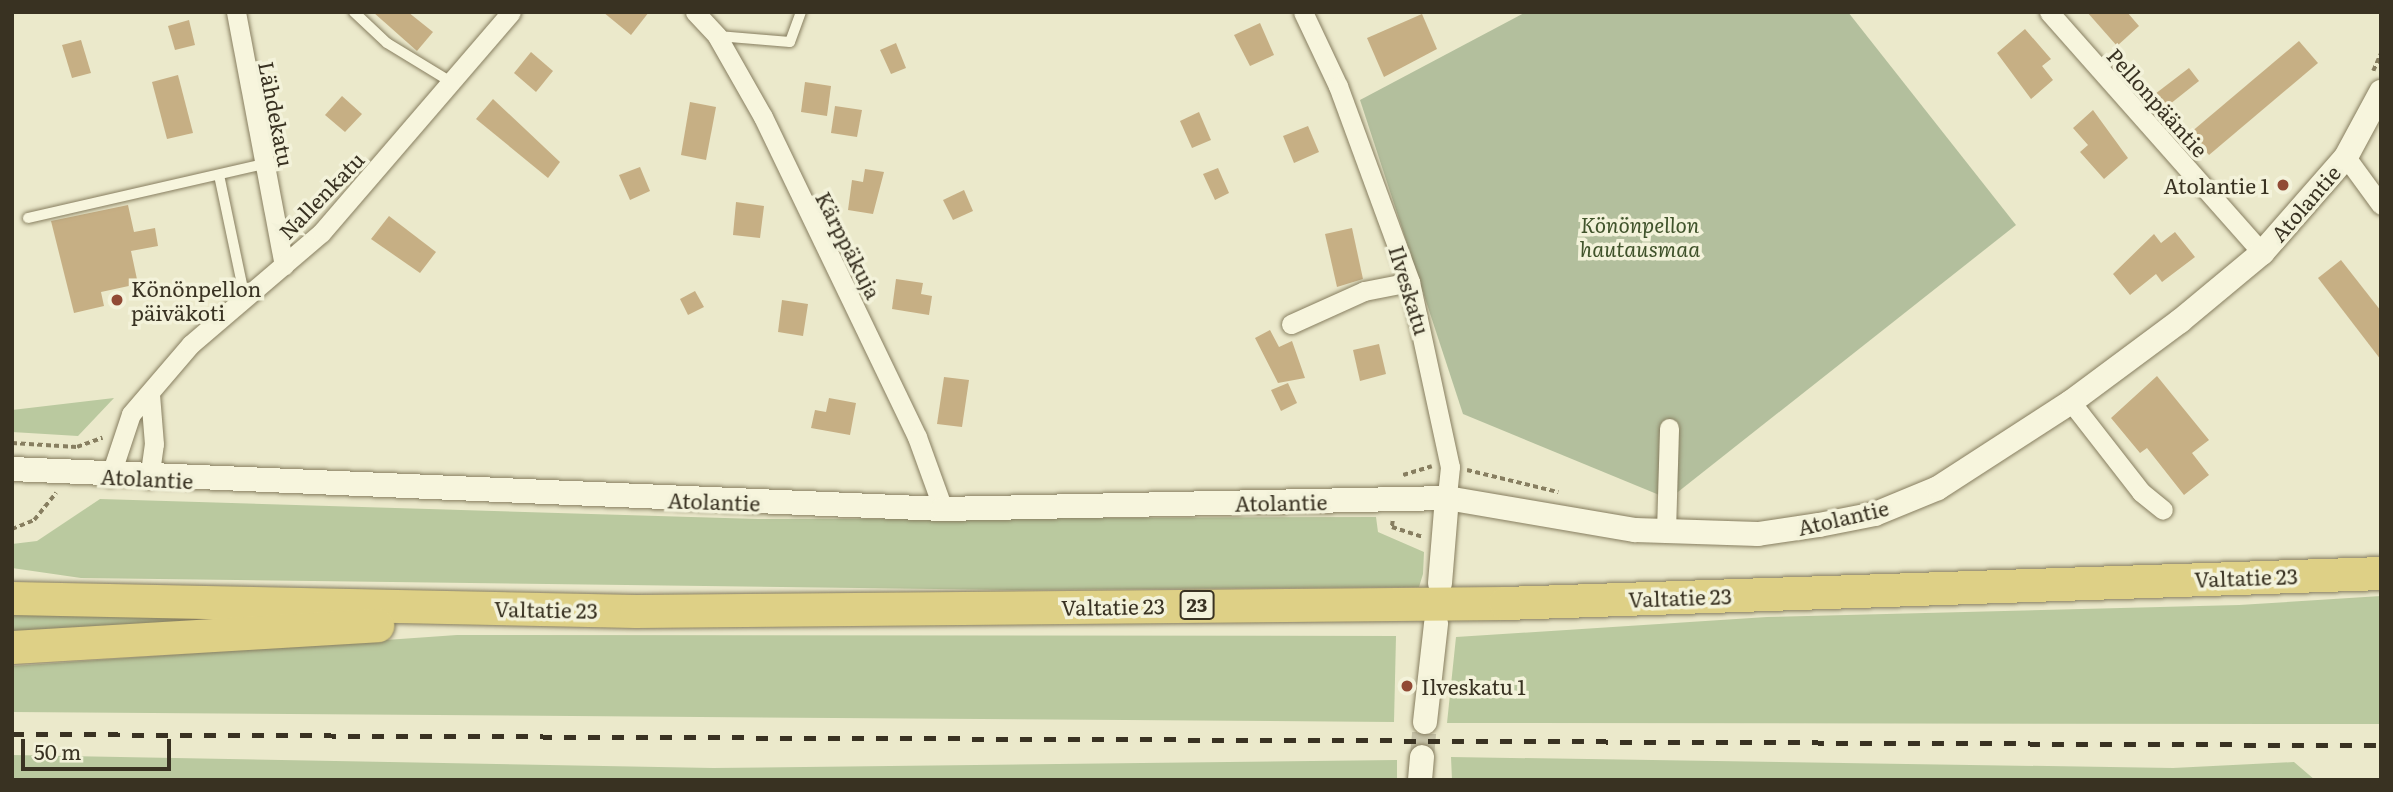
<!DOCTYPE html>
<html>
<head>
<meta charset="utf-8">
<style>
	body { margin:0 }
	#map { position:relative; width:2393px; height:792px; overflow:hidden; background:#ebe9cb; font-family:Literata,serif }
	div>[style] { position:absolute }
	.green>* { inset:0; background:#bac99f }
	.cemetery>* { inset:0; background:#b3bf9d }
	.building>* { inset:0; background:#c6af84 }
	.tertiary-tunnel>* { height:24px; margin-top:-12px; transform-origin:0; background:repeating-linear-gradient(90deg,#c7c4a9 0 24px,transparent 0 36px) }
	.path>* { height:3.5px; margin-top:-1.75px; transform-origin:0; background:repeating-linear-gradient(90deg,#877e60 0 5px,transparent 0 8.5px) }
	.roads { filter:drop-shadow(0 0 2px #877e60) drop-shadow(0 0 2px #877e60) }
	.service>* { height:10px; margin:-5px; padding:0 5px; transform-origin:5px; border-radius:5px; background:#f7f5dd }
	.minor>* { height:19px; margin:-9.5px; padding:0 9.5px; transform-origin:9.5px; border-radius:9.5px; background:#f7f5dd }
	.tertiary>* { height:24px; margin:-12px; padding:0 12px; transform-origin:12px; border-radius:12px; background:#f7f5dd }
	.trunk>* { height:33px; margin:-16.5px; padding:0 16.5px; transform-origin:16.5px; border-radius:16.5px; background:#ded086 }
	.rail>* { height:5px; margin-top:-2.5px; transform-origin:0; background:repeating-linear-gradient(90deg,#393222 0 12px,transparent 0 24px) }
	.dots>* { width:19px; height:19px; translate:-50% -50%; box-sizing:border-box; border:4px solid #f3f2da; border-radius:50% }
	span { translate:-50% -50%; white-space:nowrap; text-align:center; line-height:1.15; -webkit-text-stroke:7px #f3f2da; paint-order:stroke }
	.shield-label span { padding:2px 5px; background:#f3f2da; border:2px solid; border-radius:5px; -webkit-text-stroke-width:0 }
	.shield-label { font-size:19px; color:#393222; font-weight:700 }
	.street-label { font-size:21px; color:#393222 }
	.poi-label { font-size:21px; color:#393222 }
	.right { translate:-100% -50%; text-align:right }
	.left { translate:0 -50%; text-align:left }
	.park-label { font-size:21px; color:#40532b; font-style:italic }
	.frame { position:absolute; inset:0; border:14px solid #393222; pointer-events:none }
	.scale { position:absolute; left:21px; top:739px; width:150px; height:32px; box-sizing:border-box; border:4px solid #393222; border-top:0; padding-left:9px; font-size:21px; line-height:24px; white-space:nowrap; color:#393222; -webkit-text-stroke:5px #f3f2da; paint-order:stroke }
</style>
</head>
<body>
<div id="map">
	<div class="green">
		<i style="clip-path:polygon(114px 398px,78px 436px,12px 432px,12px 410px)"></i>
		<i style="clip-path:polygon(100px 499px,758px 519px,1376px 517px,1378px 532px,1424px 552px,1423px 574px,1419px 587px,1012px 590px,81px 578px,12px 568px,12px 544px,37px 541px)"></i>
		<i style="clip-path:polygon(2381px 596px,2381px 724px,1447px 723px,1456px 637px,1767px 617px,2239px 605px)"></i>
		<i style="clip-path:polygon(12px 611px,317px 618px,12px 635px)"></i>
		<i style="clip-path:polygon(457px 635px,1396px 636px,1394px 722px,12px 712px,12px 666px)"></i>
		<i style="clip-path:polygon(12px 755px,713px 768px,1397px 760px,1397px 780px,12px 780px)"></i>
		<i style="clip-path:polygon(1451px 757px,2173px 768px,2294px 762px,2315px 780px,1452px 780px)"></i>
	</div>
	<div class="cemetery">
		<i style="clip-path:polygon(1526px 12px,1848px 12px,2016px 225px,1669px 499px,1463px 414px,1360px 100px)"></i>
	</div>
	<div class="building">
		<i style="clip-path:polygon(373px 12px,408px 12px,433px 32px,417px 51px)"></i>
		<i style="clip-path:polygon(603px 12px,649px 12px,631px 35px)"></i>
		<i style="clip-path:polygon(2087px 12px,2127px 12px,2139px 26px,2117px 46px)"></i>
		<i style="clip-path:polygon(1422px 14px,1437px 49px,1384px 77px,1367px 38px)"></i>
		<i style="clip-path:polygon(189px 20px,195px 45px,175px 50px,168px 26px)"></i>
		<i style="clip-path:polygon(1260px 23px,1274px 55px,1250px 66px,1234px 35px)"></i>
		<i style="clip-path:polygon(2025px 29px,2051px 59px,2042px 66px,2053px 80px,2031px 99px,1997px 53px)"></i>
		<i style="clip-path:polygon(81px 40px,91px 73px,72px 78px,62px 45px)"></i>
		<i style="clip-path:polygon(2299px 41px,2318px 63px,2209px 155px,2190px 133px)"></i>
		<i style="clip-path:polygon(896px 43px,906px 68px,891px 74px,880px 50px)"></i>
		<i style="clip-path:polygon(531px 52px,553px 71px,536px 92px,514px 73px)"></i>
		<i style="clip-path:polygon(2189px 68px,2199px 81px,2165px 108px,2155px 94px)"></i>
		<i style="clip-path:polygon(178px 75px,193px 133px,167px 139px,152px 82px)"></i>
		<i style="clip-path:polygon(805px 82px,831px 86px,827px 116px,801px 112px)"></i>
		<i style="clip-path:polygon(342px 96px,362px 114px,345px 132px,325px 115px)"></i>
		<i style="clip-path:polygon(493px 99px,560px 162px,548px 178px,476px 119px)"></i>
		<i style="clip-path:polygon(690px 102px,716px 107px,706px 160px,681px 155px)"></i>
		<i style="clip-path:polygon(835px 106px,862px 110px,857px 137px,831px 133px)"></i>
		<i style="clip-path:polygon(2093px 110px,2128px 158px,2104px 179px,2080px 152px,2088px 145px,2073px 128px)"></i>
		<i style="clip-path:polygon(1199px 112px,1211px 140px,1192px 148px,1180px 121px)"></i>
		<i style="clip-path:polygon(1308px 126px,1319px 152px,1294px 163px,1283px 136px)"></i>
		<i style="clip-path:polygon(640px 167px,650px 191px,630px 200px,619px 175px)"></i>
		<i style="clip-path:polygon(1218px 168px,1229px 193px,1215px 200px,1203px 174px)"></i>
		<i style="clip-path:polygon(865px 169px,884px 172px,873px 214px,848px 210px,852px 180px,863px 182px)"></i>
		<i style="clip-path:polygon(964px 190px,973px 211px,953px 220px,943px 200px)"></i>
		<i style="clip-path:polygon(736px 202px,764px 206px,760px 238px,733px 235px)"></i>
		<i style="clip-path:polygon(128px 205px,134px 232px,155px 228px,158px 246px,131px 251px,138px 284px,101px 292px,104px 306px,74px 313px,51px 221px)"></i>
		<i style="clip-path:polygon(389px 216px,436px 252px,420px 273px,371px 239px)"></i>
		<i style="clip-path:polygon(1352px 228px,1363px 279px,1337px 287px,1325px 234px)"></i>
		<i style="clip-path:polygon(2175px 232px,2195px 257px,2162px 282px,2156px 274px,2130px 295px,2113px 274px,2154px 234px,2161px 243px)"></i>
		<i style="clip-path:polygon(2341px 260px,2381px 311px,2381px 360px,2318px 278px)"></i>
		<i style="clip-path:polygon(896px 279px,923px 283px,921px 294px,932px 296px,929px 315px,892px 309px)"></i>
		<i style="clip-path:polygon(695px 291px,704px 307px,688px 315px,680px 299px)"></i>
		<i style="clip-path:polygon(782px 300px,808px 304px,803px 336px,778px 332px)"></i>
		<i style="clip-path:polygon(1270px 330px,1279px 347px,1292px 341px,1305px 378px,1278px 383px,1255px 338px)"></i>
		<i style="clip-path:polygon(1379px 344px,1386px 374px,1360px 381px,1353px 350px)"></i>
		<i style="clip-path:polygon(2157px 376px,2209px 440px,2192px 453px,2209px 475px,2184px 495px,2147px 448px,2140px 453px,2111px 418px)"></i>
		<i style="clip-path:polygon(944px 377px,969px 380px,962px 427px,937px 424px)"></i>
		<i style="clip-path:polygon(1288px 383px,1297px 403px,1281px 411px,1271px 390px)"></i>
		<i style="clip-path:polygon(829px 398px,856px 403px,850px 435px,811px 428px,815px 410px,826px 412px)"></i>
	</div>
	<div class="tertiary-tunnel">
		<i style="left:1422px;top:757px;width:35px;rotate:-85deg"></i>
	</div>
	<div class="path">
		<i style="left:2373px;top:71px;width:20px;rotate:-66deg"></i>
		<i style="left:12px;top:443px;width:65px;rotate:3.5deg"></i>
		<i style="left:77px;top:447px;width:27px;rotate:-20deg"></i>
		<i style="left:1467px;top:470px;width:94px;rotate:13.6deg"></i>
		<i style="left:1403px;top:475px;width:30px;rotate:-17deg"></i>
		<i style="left:1393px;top:521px;width:6px;rotate:99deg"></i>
		<i style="left:1392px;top:527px;width:33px;rotate:18deg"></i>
		<i style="left:12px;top:529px;width:24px;rotate:-22deg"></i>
		<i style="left:34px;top:520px;width:35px;rotate:-51deg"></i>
	</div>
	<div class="roads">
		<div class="service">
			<i style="left:354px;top:12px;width:45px;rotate:43.2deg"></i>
			<i style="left:387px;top:43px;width:75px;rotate:31.4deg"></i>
			<i style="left:718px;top:36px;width:72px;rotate:4.8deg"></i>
			<i style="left:790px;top:42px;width:32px;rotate:-70deg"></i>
			<i style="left:219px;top:175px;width:126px;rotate:78.1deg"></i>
			<i style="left:28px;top:218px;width:242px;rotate:-12.9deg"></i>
		</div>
		<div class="minor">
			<i style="left:236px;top:12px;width:258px;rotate:79.3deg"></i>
			<i style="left:695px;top:12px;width:33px;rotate:47deg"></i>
			<i style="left:717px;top:36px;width:93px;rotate:60.4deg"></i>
			<i style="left:763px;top:117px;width:355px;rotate:64.3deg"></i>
			<i style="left:917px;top:437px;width:77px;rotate:70.1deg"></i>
			<i style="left:1303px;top:12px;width:82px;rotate:64.7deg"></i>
			<i style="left:1338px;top:86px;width:209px;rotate:69.8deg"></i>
			<i style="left:1410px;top:282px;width:189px;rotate:77.8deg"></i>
			<i style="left:1450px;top:467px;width:31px;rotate:96deg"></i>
			<i style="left:2049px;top:12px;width:322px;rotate:48.5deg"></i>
			<i style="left:2346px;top:157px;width:59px;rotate:53.9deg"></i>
			<i style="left:1291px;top:324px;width:80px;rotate:-24.3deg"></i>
			<i style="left:1364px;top:291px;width:47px;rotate:-11.1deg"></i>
			<i style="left:2071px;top:402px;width:114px;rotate:52.1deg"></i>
			<i style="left:2141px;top:492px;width:28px;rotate:39deg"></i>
			<i style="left:110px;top:477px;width:66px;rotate:-71.6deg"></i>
			<i style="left:131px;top:414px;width:92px;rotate:-49.4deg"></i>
			<i style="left:191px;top:344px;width:171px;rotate:-40.5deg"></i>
			<i style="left:321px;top:233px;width:291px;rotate:-49.3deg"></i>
			<i style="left:149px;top:479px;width:35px;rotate:-82deg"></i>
			<i style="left:154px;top:444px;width:50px;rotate:-94.6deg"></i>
			<i style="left:1666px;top:531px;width:103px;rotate:-88.3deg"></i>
		</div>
		<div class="tertiary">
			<i style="left:12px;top:469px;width:932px;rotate:2.46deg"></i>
			<i style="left:943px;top:509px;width:504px;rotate:-1.25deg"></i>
			<i style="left:1447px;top:498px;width:191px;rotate:9.7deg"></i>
			<i style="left:1635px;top:530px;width:123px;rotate:1.9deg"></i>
			<i style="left:1758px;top:534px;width:62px;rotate:-8.4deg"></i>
			<i style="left:1819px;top:525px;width:57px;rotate:-11.1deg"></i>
			<i style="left:1875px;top:514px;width:68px;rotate:-22.4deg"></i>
			<i style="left:1938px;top:488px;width:158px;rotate:-32.9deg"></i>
			<i style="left:2071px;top:402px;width:136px;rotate:-36.6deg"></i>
			<i style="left:2180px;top:321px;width:107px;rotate:-39.7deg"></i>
			<i style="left:2262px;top:253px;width:128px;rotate:-48.8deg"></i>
			<i style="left:2346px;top:157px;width:74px;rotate:-61.7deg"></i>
			<i style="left:1440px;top:583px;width:85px;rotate:-85.3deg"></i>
			<i style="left:1425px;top:722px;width:99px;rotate:-83.6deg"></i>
			<i style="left:1420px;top:780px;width:23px;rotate:-85deg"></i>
		</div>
		<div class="trunk">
			<i style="left:12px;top:598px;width:624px;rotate:1.19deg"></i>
			<i style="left:636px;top:611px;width:869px;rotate:-0.53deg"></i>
			<i style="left:1505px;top:603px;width:877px;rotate:-1.96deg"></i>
			<i style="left:12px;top:647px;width:366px;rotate:-3.4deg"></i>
		</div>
	</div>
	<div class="rail">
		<i style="left:12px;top:734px;width:2369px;rotate:0.27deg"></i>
	</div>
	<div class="dots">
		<i style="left:2283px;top:185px;background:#914a35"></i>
		<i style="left:117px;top:300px;background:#914a35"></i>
		<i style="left:1407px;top:686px;background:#914a35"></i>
	</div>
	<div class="shield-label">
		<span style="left:1197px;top:605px">23</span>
	</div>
	<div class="street-label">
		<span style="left:2158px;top:102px;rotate:48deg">Pellonpääntie</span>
		<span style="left:277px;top:114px;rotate:79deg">Lähdekatu</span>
		<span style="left:321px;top:195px;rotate:-46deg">Nallenkatu</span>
		<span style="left:2305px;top:203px;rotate:-49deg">Atolantie</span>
		<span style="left:849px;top:245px;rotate:63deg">Kärppäkuja</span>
		<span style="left:1410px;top:290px;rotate:73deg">Ilveskatu</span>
		<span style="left:147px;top:478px;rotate:3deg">Atolantie</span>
		<span style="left:714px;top:501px;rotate:2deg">Atolantie</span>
		<span style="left:1281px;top:502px;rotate:-1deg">Atolantie</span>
		<span style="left:1843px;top:517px;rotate:-13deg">Atolantie</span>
		<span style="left:2246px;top:577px;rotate:-2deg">Valtatie 23</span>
		<span style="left:1680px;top:597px;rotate:-2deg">Valtatie 23</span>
		<span style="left:1113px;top:606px;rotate:-1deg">Valtatie 23</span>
		<span style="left:546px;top:609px;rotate:1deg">Valtatie 23</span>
	</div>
	<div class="poi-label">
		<span class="right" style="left:2269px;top:185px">Atolantie 1</span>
		<span class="left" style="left:131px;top:300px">Könönpellon<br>päiväkoti</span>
		<span class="left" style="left:1421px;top:686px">Ilveskatu 1</span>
	</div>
	<div class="park-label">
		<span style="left:1640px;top:236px">Könönpellon<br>hautausmaa</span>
	</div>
	<div class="frame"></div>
	<div class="scale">50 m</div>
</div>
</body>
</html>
